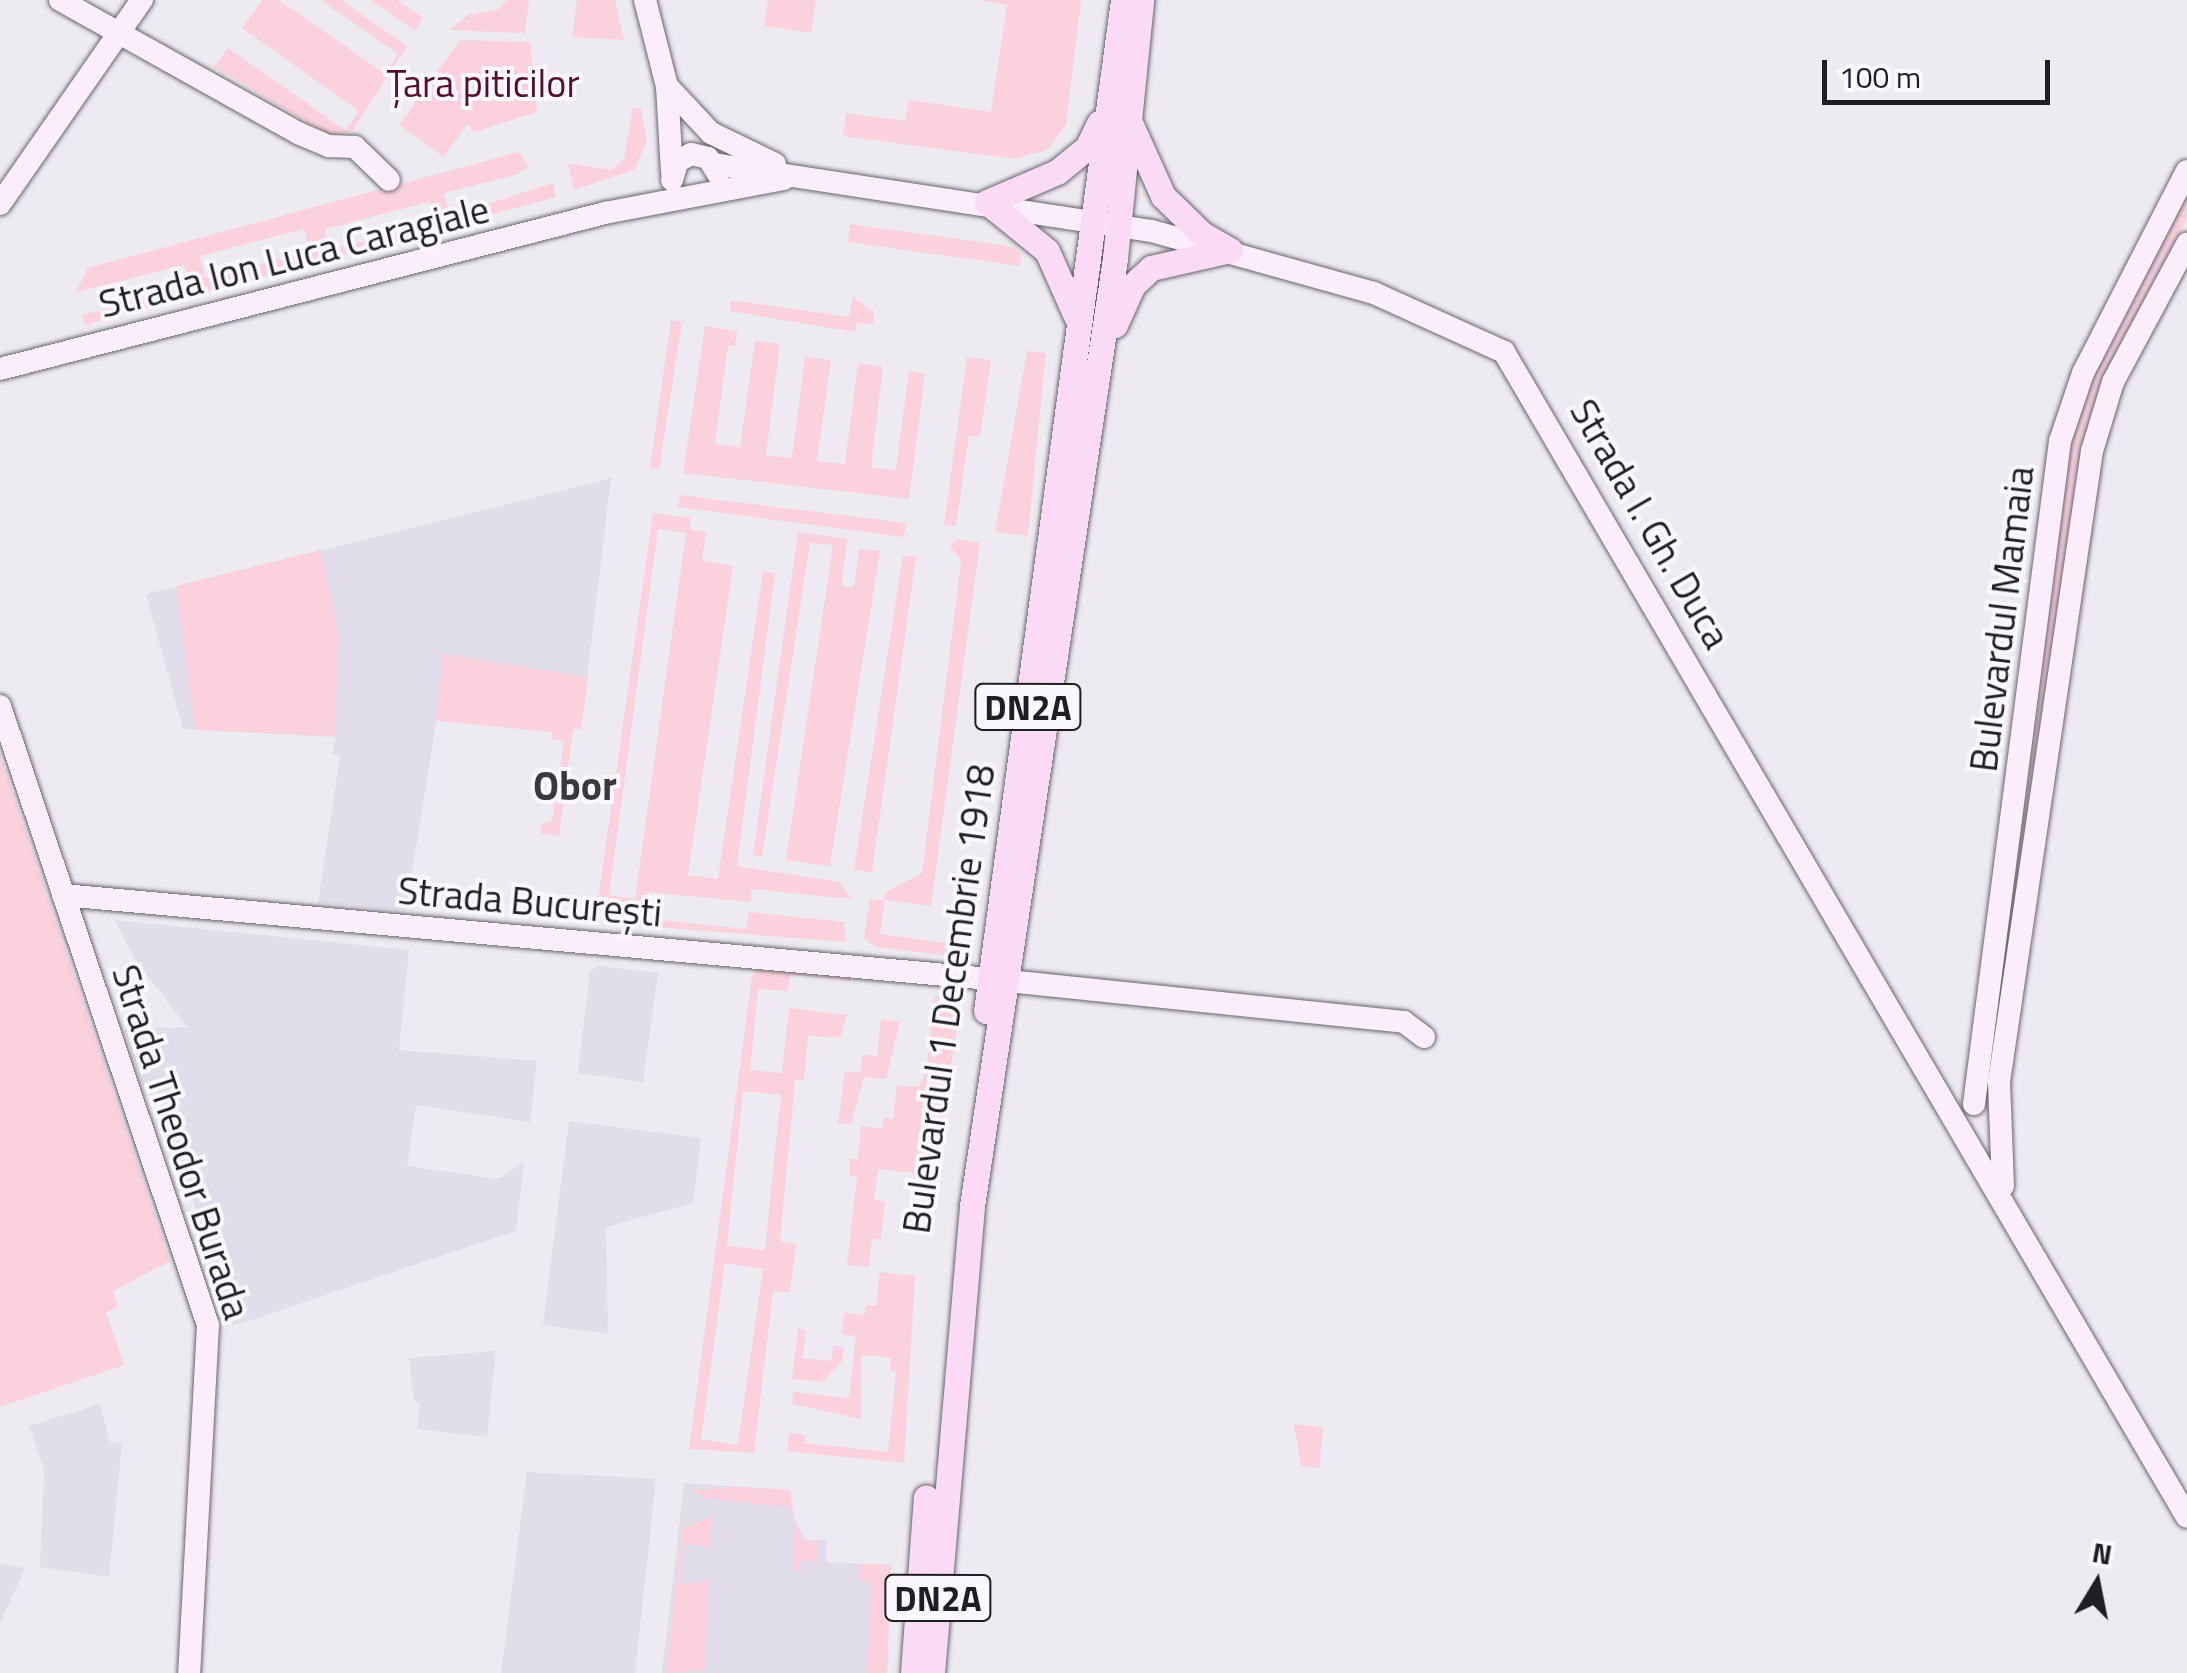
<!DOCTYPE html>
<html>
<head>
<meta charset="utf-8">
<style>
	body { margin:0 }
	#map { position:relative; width:2187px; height:1673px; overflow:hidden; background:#edeaf1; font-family:"Titillium Web",sans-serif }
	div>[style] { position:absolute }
	.built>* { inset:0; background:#e1ddea }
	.green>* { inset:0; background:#fad1dd }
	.roads { filter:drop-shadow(0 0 2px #68666c) drop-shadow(0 0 2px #68666c) }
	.secondary>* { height:22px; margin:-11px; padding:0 11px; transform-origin:11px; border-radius:11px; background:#fcedfa }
	.primary>* { height:25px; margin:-12.5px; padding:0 12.5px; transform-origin:12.5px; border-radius:12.5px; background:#fadaf5 }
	span { translate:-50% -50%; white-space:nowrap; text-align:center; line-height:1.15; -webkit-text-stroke:8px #faf8fe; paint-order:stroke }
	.shield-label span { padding:2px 8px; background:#faf8fe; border:2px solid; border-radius:8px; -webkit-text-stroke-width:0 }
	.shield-label { font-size:35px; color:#1f1e20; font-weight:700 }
	.park-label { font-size:38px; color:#530e2c }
	.street-label { font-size:38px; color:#1f1e20 }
	.neighbourhood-label { font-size:40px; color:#3a383d; font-weight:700 }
	.north { position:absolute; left:2047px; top:1533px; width:100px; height:100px; -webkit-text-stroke:8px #faf8fe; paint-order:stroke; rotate:10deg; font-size:28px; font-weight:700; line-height:40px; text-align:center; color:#1f1e20 }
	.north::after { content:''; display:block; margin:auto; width:35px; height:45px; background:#1f1e20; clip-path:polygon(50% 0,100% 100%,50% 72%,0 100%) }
	.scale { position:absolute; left:1822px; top:60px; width:228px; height:45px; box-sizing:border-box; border:5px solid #1f1e20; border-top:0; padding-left:12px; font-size:30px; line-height:35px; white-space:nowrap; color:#1f1e20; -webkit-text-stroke:8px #faf8fe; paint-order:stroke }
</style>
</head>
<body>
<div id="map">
	<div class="built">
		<i style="clip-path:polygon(611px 478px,581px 729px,438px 709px,406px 912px,318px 903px,340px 756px,333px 753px,335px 737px,183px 729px,146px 594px)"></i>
		<i style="clip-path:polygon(115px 920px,409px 950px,399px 1050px,537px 1061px,530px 1122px,416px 1105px,407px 1166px,498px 1179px,524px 1162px,516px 1231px,233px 1326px,154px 1081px,142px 1085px,124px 1029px,187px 1027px,134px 958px)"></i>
		<i style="clip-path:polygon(599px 966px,658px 973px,643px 1082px,578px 1073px,590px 971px)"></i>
		<i style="clip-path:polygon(569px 1121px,701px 1138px,693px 1203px,606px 1227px,608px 1334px,543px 1325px)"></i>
		<i style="clip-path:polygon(496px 1351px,487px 1437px,417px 1429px,420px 1403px,414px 1401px,409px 1358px)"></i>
		<i style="clip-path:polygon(100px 1404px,110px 1442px,122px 1443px,109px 1577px,40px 1567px,44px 1470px,29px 1426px)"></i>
		<i style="clip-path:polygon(527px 1472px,656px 1479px,635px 1673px,501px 1673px)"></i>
		<i style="clip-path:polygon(684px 1483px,790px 1490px,789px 1507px,804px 1539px,826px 1540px,826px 1562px,891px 1565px,887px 1673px,662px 1673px)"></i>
		<i style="clip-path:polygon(0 1564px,25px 1568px,0 1624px)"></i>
	</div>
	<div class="green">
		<i style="clip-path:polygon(262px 0,279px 0,385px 74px,398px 54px,321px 0,341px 0,407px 46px,353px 130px,334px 138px,214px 67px,228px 48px,345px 130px,359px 111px,242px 28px)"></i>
		<i style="clip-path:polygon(371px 0,397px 0,423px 18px,415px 31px)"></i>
		<i style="clip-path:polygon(507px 0,529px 0,525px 33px,449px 30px,468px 15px,499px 9px)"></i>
		<i style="clip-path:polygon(577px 0,615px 0,624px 40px,572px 37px)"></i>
		<i style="clip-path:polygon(768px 0,816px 0,811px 33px,764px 26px)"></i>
		<i style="clip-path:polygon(981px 0,1081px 0,1066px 125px,1047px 150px,1014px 159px,843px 136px,846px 113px,905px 121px,909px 100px,991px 112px,1007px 5px)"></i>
		<i style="clip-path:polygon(460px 40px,530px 42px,537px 112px,474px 132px,467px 124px,444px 157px,399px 125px)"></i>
		<i style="clip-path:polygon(633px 107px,641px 109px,647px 140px,635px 169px,574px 190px,568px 163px,611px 170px,624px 159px)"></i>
		<i style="clip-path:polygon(evenodd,519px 152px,529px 167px,515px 175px,444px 193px,449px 216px,553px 183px,556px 197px,85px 325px,82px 315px,190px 286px,184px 265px,76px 292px,88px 268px,519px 152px,429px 202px,434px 224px,329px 250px,325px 229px,429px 202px,519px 152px,304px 229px,310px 252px,205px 278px,200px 256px,304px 229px)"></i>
		<i style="clip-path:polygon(2187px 194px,2187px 219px,2106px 372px,2083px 442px,1986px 1081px,2065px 465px,2086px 386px)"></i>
		<i style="clip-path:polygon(850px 224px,1009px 246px,1021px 253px,1020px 266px,848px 242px)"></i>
		<i style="clip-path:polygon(853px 297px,874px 312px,873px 325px,857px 323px,855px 332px,730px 311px,730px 300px,849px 317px)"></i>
		<i style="clip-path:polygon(671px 320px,682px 322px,659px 469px,650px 468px)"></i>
		<i style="clip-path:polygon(705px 326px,737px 331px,735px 346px,728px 345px,715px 444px,740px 447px,755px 341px,780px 344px,766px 455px,792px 458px,805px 357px,831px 360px,817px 461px,845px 464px,858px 363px,883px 367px,871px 467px,896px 470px,909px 370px,925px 374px,909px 499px,683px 473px)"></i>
		<i style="clip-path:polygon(1027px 351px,1046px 353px,1028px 536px,995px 532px)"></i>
		<i style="clip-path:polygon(967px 357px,991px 360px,980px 437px,969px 436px,956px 526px,944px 525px)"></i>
		<i style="clip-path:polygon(680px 495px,906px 523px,904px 537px,678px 507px)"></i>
		<i style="clip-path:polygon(evenodd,653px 513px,690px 518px,690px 530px,706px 532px,702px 561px,733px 566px,688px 875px,718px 879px,763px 571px,775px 573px,737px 866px,839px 882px,851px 899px,752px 889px,750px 902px,647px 892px,644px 918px,746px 929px,749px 912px,844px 922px,846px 942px,629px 925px,630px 912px,612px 909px,599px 893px,653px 513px,658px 529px,686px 533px,635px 899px,609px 895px,658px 529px)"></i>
		<i style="clip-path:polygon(798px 532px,847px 539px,842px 586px,854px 587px,859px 549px,880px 551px,830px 866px,786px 860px,833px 545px,810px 543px,762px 857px,753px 855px)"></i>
		<i style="clip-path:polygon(958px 539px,980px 543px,931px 906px,885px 900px,880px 934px,967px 946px,959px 957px,875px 947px,864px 938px,870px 899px,884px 900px,886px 892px,922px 873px,961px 561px,950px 546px)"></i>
		<i style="clip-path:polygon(321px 550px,339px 637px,335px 736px,195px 730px,176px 586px)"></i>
		<i style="clip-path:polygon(903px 555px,916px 557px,872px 872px,854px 870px)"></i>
		<i style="clip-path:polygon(442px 654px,588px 677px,581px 729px,573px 729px,559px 836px,540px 833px,541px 824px,552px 821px,564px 741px,552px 739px,552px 732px,436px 721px)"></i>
		<i style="clip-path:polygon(0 754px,170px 1261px,113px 1291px,118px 1307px,106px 1312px,124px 1365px,0 1407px)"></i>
		<i style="clip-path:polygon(evenodd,760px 967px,850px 975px,851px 981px,790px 974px,788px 991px,758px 989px,750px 1070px,782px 1073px,789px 1008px,847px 1015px,840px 1038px,808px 1036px,804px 1080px,795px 1080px,780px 1241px,796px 1244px,790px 1292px,773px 1291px,754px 1453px,689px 1449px,752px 976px,760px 967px,743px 1091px,781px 1095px,765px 1250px,727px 1246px,743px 1091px,760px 967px,725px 1263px,763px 1269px,738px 1445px,701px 1439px,725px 1263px)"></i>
		<i style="clip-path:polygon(935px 995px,953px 998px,960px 1008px,930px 1198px,916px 1197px,913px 1173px,878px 1169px,874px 1200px,885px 1202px,881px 1239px,872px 1239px,869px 1267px,847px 1265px,857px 1177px,849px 1175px,850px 1159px,858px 1159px,861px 1126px,882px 1129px,884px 1118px,893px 1119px,897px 1085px,918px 1087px,926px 1074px)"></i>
		<i style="clip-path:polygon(881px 1019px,900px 1022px,886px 1079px,864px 1077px,851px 1124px,838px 1123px,845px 1071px,860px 1073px,862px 1055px,877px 1056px)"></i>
		<i style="clip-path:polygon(880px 1272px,915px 1276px,904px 1463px,787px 1451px,789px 1433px,805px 1435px,804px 1443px,888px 1452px,896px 1372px,890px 1371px,891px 1358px,861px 1355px,861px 1419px,792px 1404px,793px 1392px,849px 1398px,856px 1336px,842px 1334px,844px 1313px,865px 1315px,866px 1305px,876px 1306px)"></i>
		<i style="clip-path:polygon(798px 1329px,806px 1330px,803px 1358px,831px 1361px,833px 1345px,844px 1348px,842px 1361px,822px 1382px,792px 1379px)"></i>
		<i style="clip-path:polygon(1294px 1424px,1323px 1427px,1319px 1468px,1301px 1466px)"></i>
		<i style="clip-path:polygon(710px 1485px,723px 1491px,725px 1486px,790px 1490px,794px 1516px,787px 1507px,705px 1498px,690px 1489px,709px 1491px)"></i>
		<i style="clip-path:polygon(712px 1516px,711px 1547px,683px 1543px,678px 1584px,709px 1580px,705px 1670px,666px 1673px,682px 1528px)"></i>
		<i style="clip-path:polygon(795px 1520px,804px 1539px,799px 1540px,818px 1542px,817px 1562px,800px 1561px,799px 1572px,793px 1571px)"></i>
		<i style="clip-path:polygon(860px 1564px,891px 1565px,887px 1673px,867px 1673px,871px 1582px,859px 1581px)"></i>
	</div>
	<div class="roads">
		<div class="secondary">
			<i style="left:60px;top:0;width:273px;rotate:29.2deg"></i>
			<i style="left:298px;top:133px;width:34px;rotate:23deg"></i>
			<i style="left:329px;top:146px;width:26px;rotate:2deg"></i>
			<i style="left:355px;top:147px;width:47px;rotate:44.1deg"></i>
			<i style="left:645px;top:0;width:89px;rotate:75.7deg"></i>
			<i style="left:667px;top:86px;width:86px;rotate:86.7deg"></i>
			<i style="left:667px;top:86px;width:64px;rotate:46.9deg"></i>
			<i style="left:711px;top:133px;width:71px;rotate:25.8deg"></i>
			<i style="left:714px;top:164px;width:443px;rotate:8.7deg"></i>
			<i style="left:1152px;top:231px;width:230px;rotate:15.6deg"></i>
			<i style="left:1374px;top:293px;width:143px;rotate:24.4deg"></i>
			<i style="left:1504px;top:352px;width:1350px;rotate:59.62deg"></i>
			<i style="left:672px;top:180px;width:19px;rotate:-74deg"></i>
			<i style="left:677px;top:162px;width:16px;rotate:-30deg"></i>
			<i style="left:691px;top:154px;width:17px;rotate:13deg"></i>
			<i style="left:708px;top:158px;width:19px;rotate:58deg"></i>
			<i style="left:0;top:204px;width:249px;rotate:-55.2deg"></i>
			<i style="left:0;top:369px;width:625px;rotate:-14.46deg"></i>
			<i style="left:605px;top:213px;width:182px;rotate:-10.8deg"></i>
			<i style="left:0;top:706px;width:653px;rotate:71.43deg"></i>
			<i style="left:208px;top:1325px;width:349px;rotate:93.1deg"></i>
			<i style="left:63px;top:895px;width:931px;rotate:5.18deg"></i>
			<i style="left:1008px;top:981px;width:398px;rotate:5.9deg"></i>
			<i style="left:1404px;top:1022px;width:25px;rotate:37deg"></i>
			<i style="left:1974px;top:1104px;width:669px;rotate:-82.61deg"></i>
			<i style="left:2060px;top:441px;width:72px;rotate:-71.3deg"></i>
			<i style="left:2083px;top:373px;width:227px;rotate:-62.8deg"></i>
			<i style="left:2003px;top:1186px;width:104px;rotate:-92.2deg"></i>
			<i style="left:1999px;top:1082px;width:638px;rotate:-81.62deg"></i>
			<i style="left:2092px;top:451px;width:72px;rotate:-73.1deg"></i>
			<i style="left:2113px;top:382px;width:157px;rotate:-61.8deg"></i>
		</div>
		<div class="primary">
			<i style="left:1131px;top:125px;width:78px;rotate:65.7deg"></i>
			<i style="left:1163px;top:196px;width:54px;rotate:44.3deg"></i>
			<i style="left:1202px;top:234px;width:32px;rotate:30deg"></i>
			<i style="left:987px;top:202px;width:76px;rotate:-23.2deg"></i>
			<i style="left:1057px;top:172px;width:38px;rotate:-39deg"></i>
			<i style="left:1087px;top:148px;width:28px;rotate:-64deg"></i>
			<i style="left:987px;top:202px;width:77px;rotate:39.2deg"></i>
			<i style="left:1047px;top:251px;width:71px;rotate:66deg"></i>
			<i style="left:1115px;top:325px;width:44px;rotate:-65.8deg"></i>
			<i style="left:1133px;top:285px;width:25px;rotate:-43deg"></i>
			<i style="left:1151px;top:268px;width:81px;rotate:-12.8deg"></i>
			<i style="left:986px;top:1011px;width:1020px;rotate:-82.28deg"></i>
			<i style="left:913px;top:1673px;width:176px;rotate:-85.8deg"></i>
			<i style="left:932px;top:1673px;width:469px;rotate:-85.1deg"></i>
			<i style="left:972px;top:1206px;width:959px;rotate:-81.42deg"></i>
			<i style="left:1115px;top:258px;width:259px;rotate:-84.2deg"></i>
		</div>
	</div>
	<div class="shield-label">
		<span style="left:1028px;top:707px">DN2A</span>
		<span style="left:938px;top:1598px">DN2A</span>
	</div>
	<div class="park-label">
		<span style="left:483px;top:84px">Țara piticilor</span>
	</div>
	<div class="street-label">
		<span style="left:294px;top:257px;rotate:-14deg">Strada Ion Luca Caragiale</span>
		<span style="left:1650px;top:524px;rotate:60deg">Strada I. Gh. Duca</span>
		<span style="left:2002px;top:619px;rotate:-83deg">Bulevardul Mamaia</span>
		<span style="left:530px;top:902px;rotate:5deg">Strada București</span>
		<span style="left:949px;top:999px;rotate:-82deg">Bulevardul 1 Decembrie 1918</span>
		<span style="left:181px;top:1142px;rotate:72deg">Strada Theodor Burada</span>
	</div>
	<div class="neighbourhood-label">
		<span style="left:575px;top:786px">Obor</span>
	</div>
	<div class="north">N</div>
	<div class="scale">100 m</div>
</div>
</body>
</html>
